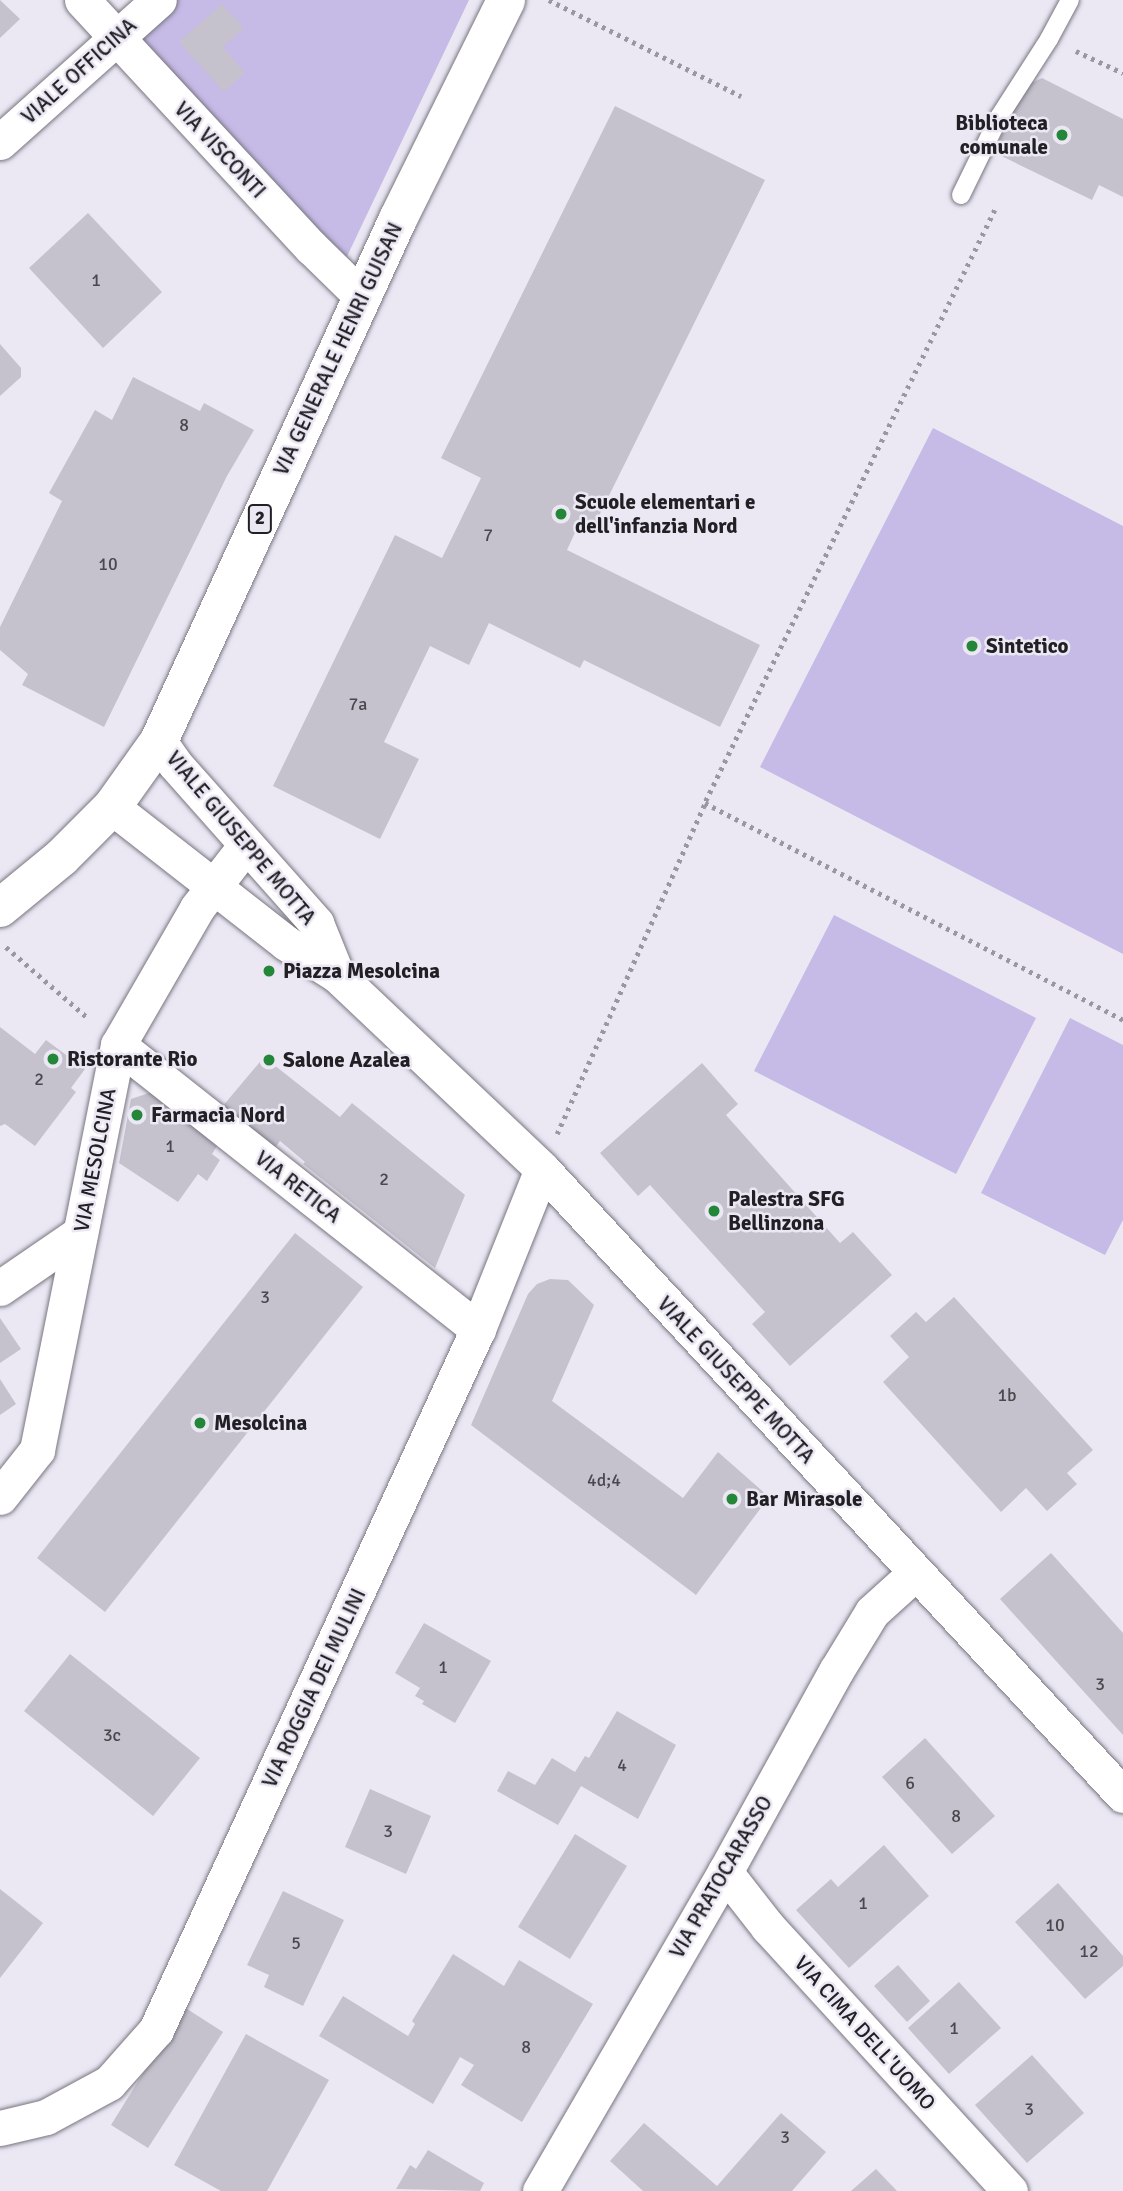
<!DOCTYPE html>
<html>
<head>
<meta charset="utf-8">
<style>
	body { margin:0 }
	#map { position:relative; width:1123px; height:2191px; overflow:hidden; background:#ebe8f4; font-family:Signika,sans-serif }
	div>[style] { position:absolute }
	.green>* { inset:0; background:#c6bae6 }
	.building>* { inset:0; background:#c5c2cd }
	.path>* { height:4.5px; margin-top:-2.25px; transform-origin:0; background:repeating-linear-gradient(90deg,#9997a0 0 3.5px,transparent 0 8.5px) }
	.roads { filter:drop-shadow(0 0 2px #787680) drop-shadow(0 0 2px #787680) }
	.service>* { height:18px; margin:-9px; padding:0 9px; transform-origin:9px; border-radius:9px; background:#fff }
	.minor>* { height:35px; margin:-17.5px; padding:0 17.5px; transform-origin:17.5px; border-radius:17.5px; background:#fff }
	.primary>* { height:38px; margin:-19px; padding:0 19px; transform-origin:19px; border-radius:19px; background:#fff }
	.dots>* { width:19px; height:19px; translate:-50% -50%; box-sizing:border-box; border:4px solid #ebe8f4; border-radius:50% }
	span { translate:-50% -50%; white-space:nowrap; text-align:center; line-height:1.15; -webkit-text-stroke:5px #ebe8f4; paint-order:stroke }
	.number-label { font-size:18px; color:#4a484e }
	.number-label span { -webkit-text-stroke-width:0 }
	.shield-label span { padding:2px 5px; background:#ebe8f4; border:2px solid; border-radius:5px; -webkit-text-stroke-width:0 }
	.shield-label { font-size:19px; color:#212024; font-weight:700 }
	.street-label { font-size:21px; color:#212024 }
	.poi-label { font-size:21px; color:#212024; font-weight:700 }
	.right { translate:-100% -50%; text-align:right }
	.left { translate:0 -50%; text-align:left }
</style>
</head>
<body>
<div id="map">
	<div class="green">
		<i style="clip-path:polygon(148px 0,469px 0,341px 269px,121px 22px)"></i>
		<i style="clip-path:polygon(933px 428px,1123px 526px,1123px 954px,760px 767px)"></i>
		<i style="clip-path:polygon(834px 915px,1036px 1018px,956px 1174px,754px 1071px)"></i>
		<i style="clip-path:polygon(1070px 1018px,1123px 1045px,1123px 1220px,1105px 1255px,981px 1193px)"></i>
	</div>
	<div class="building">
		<i style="clip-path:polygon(0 0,20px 19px,0 38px)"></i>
		<i style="clip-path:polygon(222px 4px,244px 28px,223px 47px,245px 73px,224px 92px,179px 42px)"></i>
		<i style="clip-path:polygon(1042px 78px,1123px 119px,1123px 197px,1099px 185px,1092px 200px,993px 152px,1025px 86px)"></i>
		<i style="clip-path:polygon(615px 106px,765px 180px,591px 532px,578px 526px,567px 550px,760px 645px,720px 727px,584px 660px,580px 668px,489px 623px,469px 665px,430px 646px,384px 742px,419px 759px,380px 839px,273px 786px,395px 535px,442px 558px,481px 478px,441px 458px)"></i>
		<i style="clip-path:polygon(88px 213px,162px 292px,103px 348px,29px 268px)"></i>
		<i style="clip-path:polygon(0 344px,21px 368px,21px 377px,0 396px)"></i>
		<i style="clip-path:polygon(133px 377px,200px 411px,204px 403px,254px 430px,227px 476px,104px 727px,22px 685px,28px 674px,0 650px,0 627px,62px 501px,49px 493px,95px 410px,112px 420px)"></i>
		<i style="clip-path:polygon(0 1027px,35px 1054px,46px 1040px,85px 1069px,71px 1088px,76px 1092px,35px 1146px,5px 1124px,0 1126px)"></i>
		<i style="clip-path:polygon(264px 1057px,340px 1117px,352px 1103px,465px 1195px,435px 1268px,303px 1164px,305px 1162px,280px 1141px,274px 1149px,222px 1107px)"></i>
		<i style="clip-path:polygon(702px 1063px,738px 1104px,726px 1115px,840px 1243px,853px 1232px,892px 1275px,790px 1366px,752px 1324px,765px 1312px,650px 1185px,638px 1196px,600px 1153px)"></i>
		<i style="clip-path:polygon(161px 1089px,222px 1138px,212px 1154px,220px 1160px,207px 1181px,198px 1174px,178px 1202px,119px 1163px,131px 1099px)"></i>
		<i style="clip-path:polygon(295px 1233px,363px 1287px,105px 1612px,37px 1558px)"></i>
		<i style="clip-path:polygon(550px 1279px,568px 1280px,594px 1305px,552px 1401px,683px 1498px,718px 1452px,769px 1497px,696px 1595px,471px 1425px,528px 1294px,537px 1284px)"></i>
		<i style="clip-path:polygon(954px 1297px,1093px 1450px,1067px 1473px,1077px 1484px,1047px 1511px,1026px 1488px,1001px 1512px,883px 1382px,909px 1357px,890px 1336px,916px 1312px,926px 1322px)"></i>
		<i style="clip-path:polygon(0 1318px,21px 1349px,0 1363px)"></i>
		<i style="clip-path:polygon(0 1379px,16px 1404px,0 1415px)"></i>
		<i style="clip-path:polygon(1051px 1553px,1123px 1633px,1123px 1735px,1000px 1599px)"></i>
		<i style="clip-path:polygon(424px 1623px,491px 1661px,455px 1723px,422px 1704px,424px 1701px,415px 1696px,420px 1688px,395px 1673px)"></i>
		<i style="clip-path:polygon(70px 1654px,200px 1758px,153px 1816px,24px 1711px)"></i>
		<i style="clip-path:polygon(617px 1711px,676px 1745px,638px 1819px,581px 1786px,558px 1825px,497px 1791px,508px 1771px,535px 1785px,552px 1758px,575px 1772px,585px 1756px,589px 1758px)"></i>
		<i style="clip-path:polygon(925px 1738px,995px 1816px,952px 1854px,882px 1777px)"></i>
		<i style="clip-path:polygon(370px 1789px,431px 1816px,406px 1874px,345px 1847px)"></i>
		<i style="clip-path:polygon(575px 1834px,627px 1866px,570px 1959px,518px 1927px)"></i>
		<i style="clip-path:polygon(884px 1845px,929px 1896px,849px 1968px,796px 1910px,831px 1879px,838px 1887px)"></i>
		<i style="clip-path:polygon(1058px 1883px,1123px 1956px,1123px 1966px,1085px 1999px,1015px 1922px)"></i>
		<i style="clip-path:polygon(0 1889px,43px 1923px,0 1978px)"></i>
		<i style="clip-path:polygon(283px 1891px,344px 1920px,303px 2006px,264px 1987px,269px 1975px,247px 1965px)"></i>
		<i style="clip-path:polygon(453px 1954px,504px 1986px,519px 1960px,593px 2004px,522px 2122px,461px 2085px,474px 2065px,460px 2057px,433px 2104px,319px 2036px,343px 1996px,408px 2036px,415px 2024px,412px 2021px)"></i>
		<i style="clip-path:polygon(898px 1965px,930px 2001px,907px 2022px,874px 1986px)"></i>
		<i style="clip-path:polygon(959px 1982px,1001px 2028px,949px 2074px,908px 2028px)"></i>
		<i style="clip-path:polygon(184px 2007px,223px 2032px,148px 2148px,111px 2125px)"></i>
		<i style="clip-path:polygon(246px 2034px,329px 2080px,267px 2191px,221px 2191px,174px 2165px)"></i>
		<i style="clip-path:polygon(1032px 2055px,1084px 2113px,1027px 2163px,975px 2105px)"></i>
		<i style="clip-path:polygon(781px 2113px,826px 2152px,792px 2191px,643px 2191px,610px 2161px,644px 2123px,717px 2186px)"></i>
		<i style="clip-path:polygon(428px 2150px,484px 2183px,480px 2191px,396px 2189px,410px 2165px,416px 2169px)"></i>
		<i style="clip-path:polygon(876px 2169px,897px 2191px,851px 2191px)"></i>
	</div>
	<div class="path">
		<i style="left:549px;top:0;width:215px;rotate:26.6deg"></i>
		<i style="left:1076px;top:51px;width:52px;rotate:25.1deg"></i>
		<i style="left:995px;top:210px;width:660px;rotate:116.06deg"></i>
		<i style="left:705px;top:803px;width:471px;rotate:27.4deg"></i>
		<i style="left:6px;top:947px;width:110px;rotate:40.9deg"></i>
		<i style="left:557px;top:1134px;width:363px;rotate:-65.9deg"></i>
	</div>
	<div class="roads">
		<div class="service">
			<i style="left:961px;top:195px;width:87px;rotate:-64deg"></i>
			<i style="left:999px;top:117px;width:93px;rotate:-57.3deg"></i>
			<i style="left:1049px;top:39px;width:44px;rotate:-61.7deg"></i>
		</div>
		<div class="minor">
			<i style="left:82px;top:0;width:338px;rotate:47.2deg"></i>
			<i style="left:312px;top:248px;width:70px;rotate:44.4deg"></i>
			<i style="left:0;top:142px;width:213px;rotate:-41.8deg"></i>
			<i style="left:159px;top:741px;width:28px;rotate:55deg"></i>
			<i style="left:175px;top:764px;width:213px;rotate:48.4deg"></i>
			<i style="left:316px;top:923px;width:56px;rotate:68deg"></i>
			<i style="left:112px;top:807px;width:221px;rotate:38deg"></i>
			<i style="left:286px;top:943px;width:60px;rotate:32.1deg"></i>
			<i style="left:337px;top:975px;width:282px;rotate:43.4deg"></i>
			<i style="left:542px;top:1169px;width:854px;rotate:47.14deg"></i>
			<i style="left:118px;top:1045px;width:459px;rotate:38.3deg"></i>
			<i style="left:0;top:1288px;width:97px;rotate:-34.5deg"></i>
			<i style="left:0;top:1497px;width:60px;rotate:-51.8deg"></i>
			<i style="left:37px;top:1450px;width:413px;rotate:-78.7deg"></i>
			<i style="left:118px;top:1045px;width:158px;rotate:-60deg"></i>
			<i style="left:197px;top:908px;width:80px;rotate:-52.1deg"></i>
			<i style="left:725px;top:1872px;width:70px;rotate:52deg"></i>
			<i style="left:768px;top:1927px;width:358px;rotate:47.5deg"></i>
			<i style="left:0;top:2128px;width:47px;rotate:-13.4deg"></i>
			<i style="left:46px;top:2117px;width:72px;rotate:-28.4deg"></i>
			<i style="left:109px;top:2083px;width:71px;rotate:-48.4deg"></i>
			<i style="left:156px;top:2030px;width:771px;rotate:-65.33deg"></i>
			<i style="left:478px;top:1329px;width:172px;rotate:-68.2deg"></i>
			<i style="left:540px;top:2191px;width:369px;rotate:-59.9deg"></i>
			<i style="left:725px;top:1872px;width:230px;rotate:-61.1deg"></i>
			<i style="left:836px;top:1671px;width:69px;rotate:-58.6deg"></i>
			<i style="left:872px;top:1612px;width:57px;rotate:-42.1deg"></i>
		</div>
		<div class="primary">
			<i style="left:0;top:908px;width:80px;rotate:-39.4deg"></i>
			<i style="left:62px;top:857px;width:71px;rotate:-45deg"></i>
			<i style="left:112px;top:807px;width:81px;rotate:-54.5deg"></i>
			<i style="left:159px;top:741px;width:574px;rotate:-65.4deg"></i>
			<i style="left:398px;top:219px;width:244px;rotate:-63.7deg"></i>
		</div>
	</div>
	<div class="dots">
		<i style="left:1062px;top:135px;background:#248639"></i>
		<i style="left:561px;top:514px;background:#248639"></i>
		<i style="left:972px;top:646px;background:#248639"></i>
		<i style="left:269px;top:971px;background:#248639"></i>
		<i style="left:53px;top:1059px;background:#248639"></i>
		<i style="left:269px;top:1060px;background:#248639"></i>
		<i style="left:137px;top:1115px;background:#248639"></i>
		<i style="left:714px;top:1211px;background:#248639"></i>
		<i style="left:200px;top:1423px;background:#248639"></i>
		<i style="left:732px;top:1499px;background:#248639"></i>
	</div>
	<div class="number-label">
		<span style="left:96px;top:280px">1</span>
		<span style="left:184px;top:425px">8</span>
		<span style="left:488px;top:535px">7</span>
		<span style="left:108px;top:564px">10</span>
		<span style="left:358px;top:704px">7a</span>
		<span style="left:39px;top:1079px">2</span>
		<span style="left:170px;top:1146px">1</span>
		<span style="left:384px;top:1179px">2</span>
		<span style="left:265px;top:1297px">3</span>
		<span style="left:1007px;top:1395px">1b</span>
		<span style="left:604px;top:1480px">4d;4</span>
		<span style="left:443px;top:1667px">1</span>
		<span style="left:1100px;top:1684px">3</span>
		<span style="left:112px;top:1735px">3c</span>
		<span style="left:622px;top:1765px">4</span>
		<span style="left:910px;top:1783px">6</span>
		<span style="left:956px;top:1816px">8</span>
		<span style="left:388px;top:1831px">3</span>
		<span style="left:863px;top:1903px">1</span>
		<span style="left:1055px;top:1925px">10</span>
		<span style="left:296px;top:1943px">5</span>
		<span style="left:1089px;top:1951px">12</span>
		<span style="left:954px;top:2028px">1</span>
		<span style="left:526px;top:2047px">8</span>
		<span style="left:1029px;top:2109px">3</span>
		<span style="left:785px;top:2137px">3</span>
	</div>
	<div class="shield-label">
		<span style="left:260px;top:519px">2</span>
	</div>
	<div class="street-label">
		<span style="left:79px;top:71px;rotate:-42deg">VIALE OFFICINA</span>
		<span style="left:220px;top:150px;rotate:47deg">VIA VISCONTI</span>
		<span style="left:338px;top:349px;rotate:-65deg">VIA GENERALE HENRI GUISAN</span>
		<span style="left:241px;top:838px;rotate:50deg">VIALE GIUSEPPE MOTTA</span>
		<span style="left:95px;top:1160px;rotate:-79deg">VIA MESOLCINA</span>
		<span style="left:298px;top:1187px;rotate:38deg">VIA RETICA</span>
		<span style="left:736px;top:1380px;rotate:47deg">VIALE GIUSEPPE MOTTA</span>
		<span style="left:314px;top:1688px;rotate:-65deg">VIA ROGGIA DEI MULINI</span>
		<span style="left:721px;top:1877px;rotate:-60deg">VIA PRATOCARASSO</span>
		<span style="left:865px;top:2033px;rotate:48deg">VIA CIMA DELL'UOMO</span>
	</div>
	<div class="poi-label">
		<span class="right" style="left:1048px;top:135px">Biblioteca<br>comunale</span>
		<span class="left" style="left:575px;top:514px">Scuole elementari e<br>dell'infanzia Nord</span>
		<span class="left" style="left:986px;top:646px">Sintetico</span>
		<span class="left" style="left:283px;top:971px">Piazza Mesolcina</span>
		<span class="left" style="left:67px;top:1059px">Ristorante Rio</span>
		<span class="left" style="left:283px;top:1060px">Salone Azalea</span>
		<span class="left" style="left:151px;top:1115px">Farmacia Nord</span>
		<span class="left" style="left:728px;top:1211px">Palestra SFG<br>Bellinzona</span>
		<span class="left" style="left:214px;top:1423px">Mesolcina</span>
		<span class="left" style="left:746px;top:1499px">Bar Mirasole</span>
	</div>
</div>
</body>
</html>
